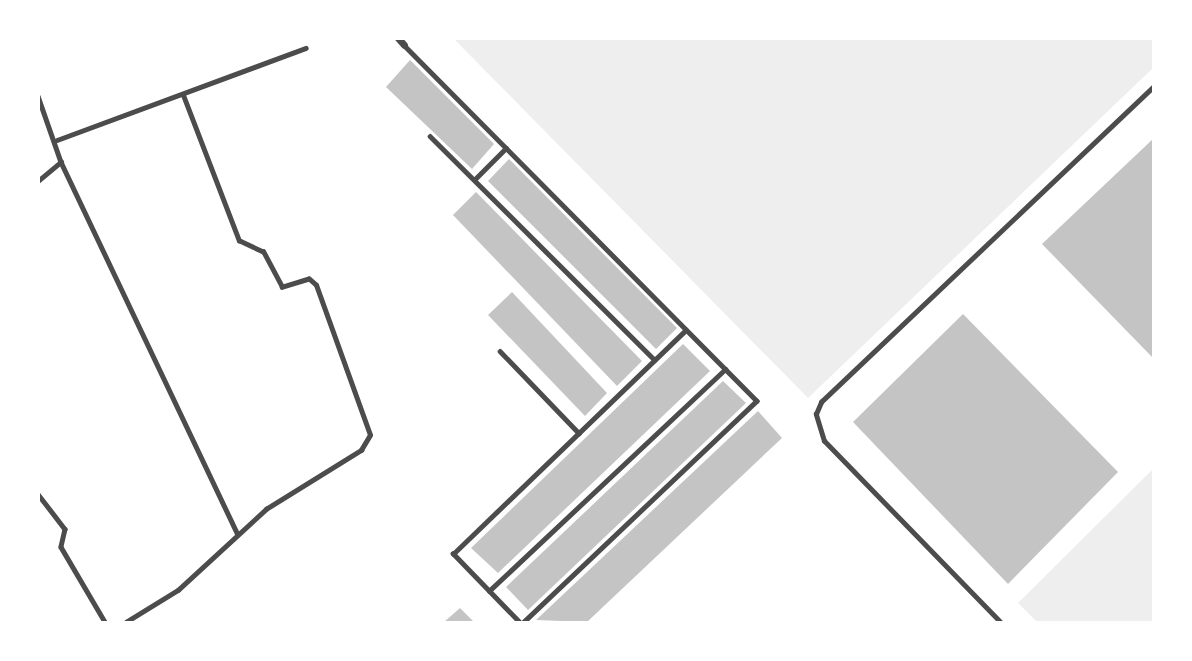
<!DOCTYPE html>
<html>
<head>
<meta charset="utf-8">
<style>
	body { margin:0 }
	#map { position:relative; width:1192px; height:661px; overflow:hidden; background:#fff; font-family:"Playfair Display",serif }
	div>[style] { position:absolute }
	.green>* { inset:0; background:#eee }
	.building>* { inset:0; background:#c4c4c4 }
	.service>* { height:4.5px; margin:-2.25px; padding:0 2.25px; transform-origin:2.25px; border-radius:2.25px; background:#4c4c4c }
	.minor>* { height:7px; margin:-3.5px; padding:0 3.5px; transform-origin:3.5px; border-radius:3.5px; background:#4c4c4c }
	span { translate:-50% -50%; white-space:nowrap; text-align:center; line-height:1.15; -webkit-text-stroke:7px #fff; paint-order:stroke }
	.frame { position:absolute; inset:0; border:40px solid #fff; pointer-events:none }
</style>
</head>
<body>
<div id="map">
	<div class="green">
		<i style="clip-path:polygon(1153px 38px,1153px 68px,808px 398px,454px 39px)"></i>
		<i style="clip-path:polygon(1153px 469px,1153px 622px,1037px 622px,1018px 603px)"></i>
	</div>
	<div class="building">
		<i style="clip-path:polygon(410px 60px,494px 144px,472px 169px,386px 87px)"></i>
		<i style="clip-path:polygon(1154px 138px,1154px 359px,1042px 244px)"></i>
		<i style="clip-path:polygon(509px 159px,677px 328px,656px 349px,488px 181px)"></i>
		<i style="clip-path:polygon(476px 192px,642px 361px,617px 386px,453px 215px)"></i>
		<i style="clip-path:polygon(512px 292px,607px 393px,585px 416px,488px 315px)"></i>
		<i style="clip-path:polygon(963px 314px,1118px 472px,1008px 584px,853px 422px)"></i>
		<i style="clip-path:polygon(683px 344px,710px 371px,498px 573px,471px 548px)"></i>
		<i style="clip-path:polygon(723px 381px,746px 403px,528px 610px,506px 587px)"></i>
		<i style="clip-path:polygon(758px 411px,782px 438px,587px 622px,536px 620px)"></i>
		<i style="clip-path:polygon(460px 608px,474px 622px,444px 622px)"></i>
	</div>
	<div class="service">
		<i style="left:404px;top:45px;width:501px;rotate:45.24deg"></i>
		<i style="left:757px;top:401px;width:321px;rotate:136.5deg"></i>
		<i style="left:38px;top:96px;width:70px;rotate:70.8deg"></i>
		<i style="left:61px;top:162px;width:411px;rotate:64.6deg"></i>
		<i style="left:430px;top:136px;width:317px;rotate:44.9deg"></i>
		<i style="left:57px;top:140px;width:265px;rotate:-20.3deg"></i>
		<i style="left:474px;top:180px;width:45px;rotate:-45deg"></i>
		<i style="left:38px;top:181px;width:30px;rotate:-40deg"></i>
		<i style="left:500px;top:351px;width:114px;rotate:46.1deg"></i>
		<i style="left:38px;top:494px;width:44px;rotate:52.4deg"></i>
		<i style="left:65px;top:529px;width:18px;rotate:103deg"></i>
		<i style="left:61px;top:547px;width:87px;rotate:59.6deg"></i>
		<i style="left:489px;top:591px;width:324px;rotate:-43.2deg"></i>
		<i style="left:126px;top:622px;width:61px;rotate:-31.6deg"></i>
		<i style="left:178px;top:590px;width:120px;rotate:-42.6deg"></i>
		<i style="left:266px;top:509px;width:112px;rotate:-31.8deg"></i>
		<i style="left:361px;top:450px;width:17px;rotate:-59deg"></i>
		<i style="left:370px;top:435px;width:159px;rotate:-109.8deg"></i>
		<i style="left:316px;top:285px;width:9px;rotate:-139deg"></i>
		<i style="left:309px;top:279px;width:28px;rotate:163deg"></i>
		<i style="left:282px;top:287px;width:40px;rotate:-118deg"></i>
		<i style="left:263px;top:252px;width:26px;rotate:-155deg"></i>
		<i style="left:239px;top:241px;width:156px;rotate:-111deg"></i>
		<i style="left:519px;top:622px;width:95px;rotate:-134.1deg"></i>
		<i style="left:453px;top:554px;width:323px;rotate:-43.9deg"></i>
		<i style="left:1000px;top:622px;width:252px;rotate:-134.2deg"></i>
		<i style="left:824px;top:441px;width:28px;rotate:-107deg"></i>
		<i style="left:816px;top:414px;width:13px;rotate:-67deg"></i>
		<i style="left:821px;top:402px;width:459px;rotate:-43.5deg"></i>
	</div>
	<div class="minor">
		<i style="left:398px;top:38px;width:9px;rotate:49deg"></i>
	</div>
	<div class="frame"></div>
</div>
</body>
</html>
